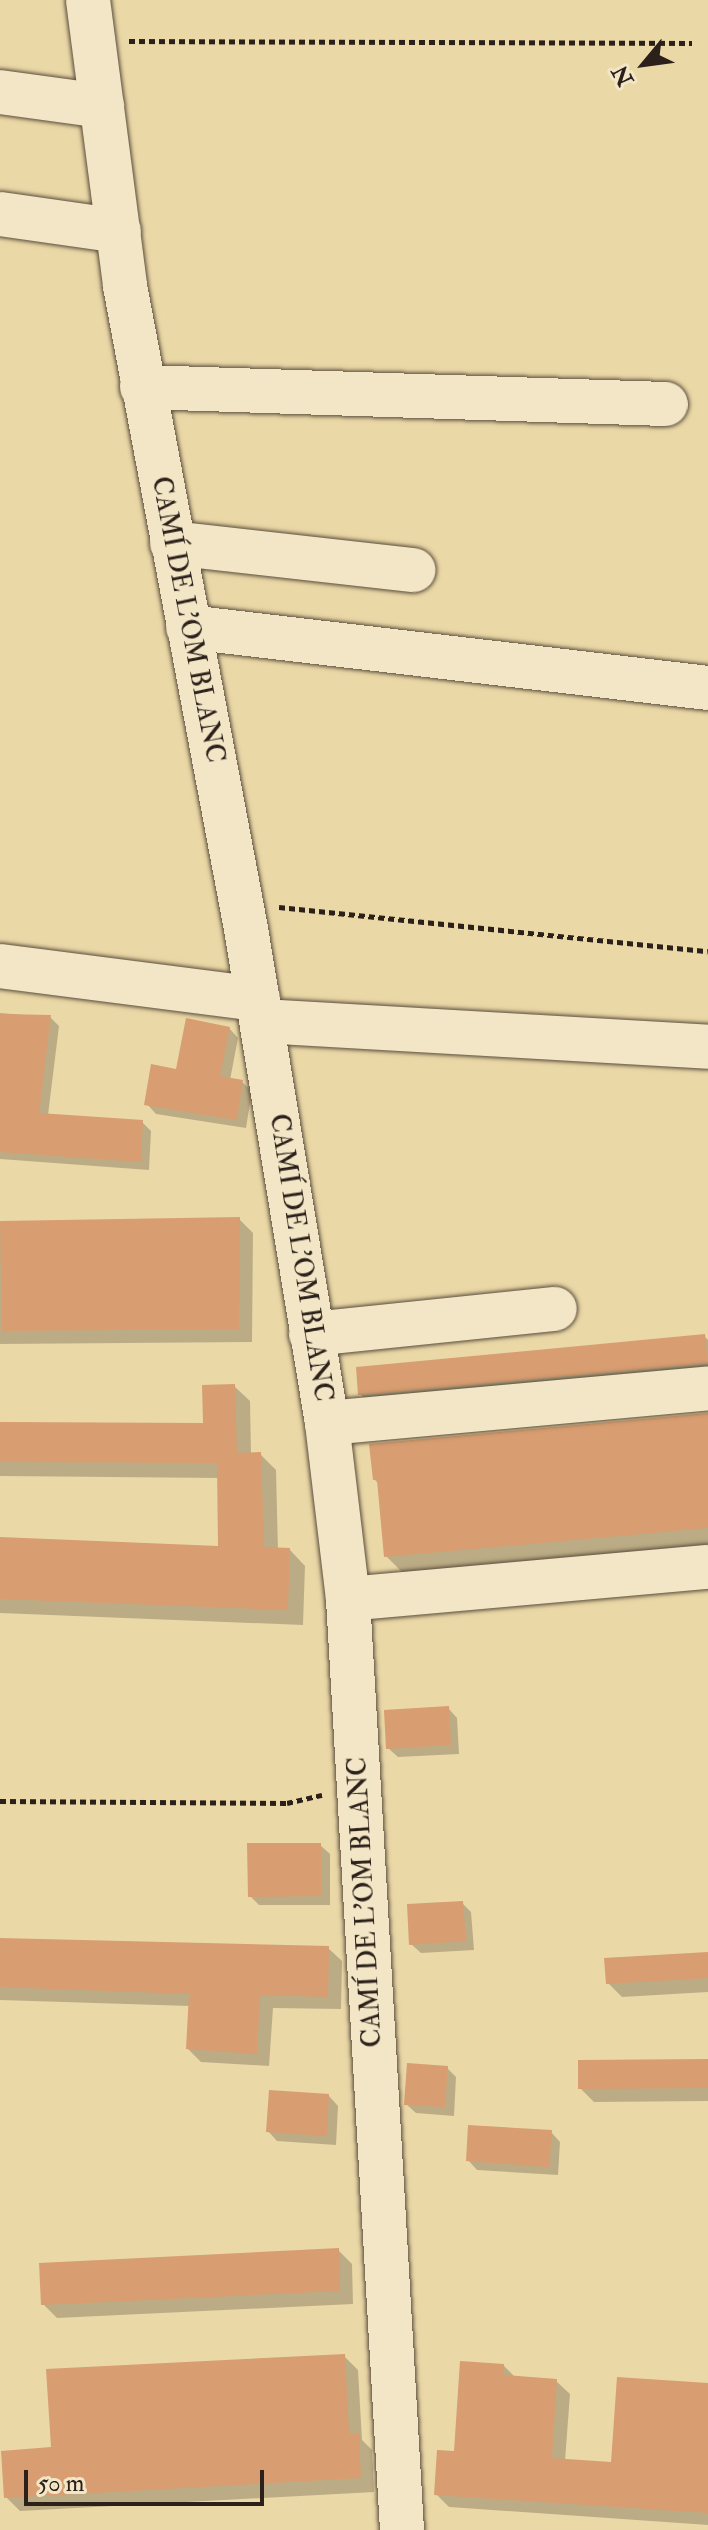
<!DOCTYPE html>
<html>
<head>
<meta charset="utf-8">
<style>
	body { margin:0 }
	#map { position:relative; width:708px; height:2530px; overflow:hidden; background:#ebd8a7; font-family:"IM FELL Double Pica",serif }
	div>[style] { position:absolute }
	.shadow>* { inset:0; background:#0003 }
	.building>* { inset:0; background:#d89d71 }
	.path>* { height:5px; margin-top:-2.5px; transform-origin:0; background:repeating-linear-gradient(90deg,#2b201a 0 6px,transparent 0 10px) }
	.roads { filter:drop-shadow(0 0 2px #5b4e3d) drop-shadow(0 0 2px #5b4e3d) }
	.minor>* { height:44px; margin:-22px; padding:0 22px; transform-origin:22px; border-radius:22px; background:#f2e6c6 }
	span { translate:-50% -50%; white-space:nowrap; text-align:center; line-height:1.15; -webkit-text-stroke:6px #f2e6c6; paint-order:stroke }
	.street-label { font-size:26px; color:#2b201a }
	.north { position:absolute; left:604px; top:24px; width:80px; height:80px; -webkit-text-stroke:6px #f2e6c6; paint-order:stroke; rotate:241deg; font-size:22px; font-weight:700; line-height:32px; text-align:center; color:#2b201a }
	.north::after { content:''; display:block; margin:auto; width:28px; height:36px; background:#2b201a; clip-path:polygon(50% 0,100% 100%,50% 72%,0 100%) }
	.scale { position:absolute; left:24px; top:2470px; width:240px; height:36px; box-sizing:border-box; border:4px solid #2b201a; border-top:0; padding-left:10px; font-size:24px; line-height:28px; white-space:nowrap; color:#2b201a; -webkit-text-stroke:6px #f2e6c6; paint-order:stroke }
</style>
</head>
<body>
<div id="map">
	<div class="shadow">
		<i style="clip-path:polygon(0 1013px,50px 1017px,59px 1026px,48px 1115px,142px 1122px,151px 1131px,149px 1170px,0 1159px)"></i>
		<i style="clip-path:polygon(229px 1028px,238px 1038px,230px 1080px,242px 1082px,252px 1091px,246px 1128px,156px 1114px,147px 1104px,178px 1071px)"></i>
		<i style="clip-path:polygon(239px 1219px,253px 1233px,252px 1342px,0 1344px,0 1226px)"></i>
		<i style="clip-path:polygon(704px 1336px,708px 1340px,708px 1381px,377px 1411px,360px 1394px)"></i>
		<i style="clip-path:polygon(234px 1386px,250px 1401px,251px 1454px,260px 1454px,276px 1470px,278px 1550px,290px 1550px,305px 1566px,303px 1625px,0 1613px,0 1539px,220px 1548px,219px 1478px,0 1476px,0 1424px,205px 1425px)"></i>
		<i style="clip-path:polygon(708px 1415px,708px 1546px,403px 1573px,386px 1556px,379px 1484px,374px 1479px)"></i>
		<i style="clip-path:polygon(448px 1708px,457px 1718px,459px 1754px,398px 1757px,388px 1748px)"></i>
		<i style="clip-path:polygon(320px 1845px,330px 1854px,330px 1905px,259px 1905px,250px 1896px)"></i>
		<i style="clip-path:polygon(462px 1903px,471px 1912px,474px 1950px,421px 1953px,411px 1944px)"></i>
		<i style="clip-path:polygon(0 1940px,328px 1948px,342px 1961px,341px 2009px,273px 2008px,269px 2066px,201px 2062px,188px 2049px,190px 2006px,0 2000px)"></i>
		<i style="clip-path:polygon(708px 1954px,708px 1992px,622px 1997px,608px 1983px)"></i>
		<i style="clip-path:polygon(708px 2061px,708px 2101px,594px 2102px,580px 2088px)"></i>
		<i style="clip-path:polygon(447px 2068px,456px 2077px,454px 2116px,416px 2113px,406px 2104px)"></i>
		<i style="clip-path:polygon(329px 2096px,338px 2106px,336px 2145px,277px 2141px,268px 2131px)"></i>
		<i style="clip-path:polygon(551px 2132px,560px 2142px,558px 2175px,477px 2170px,468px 2160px)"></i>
		<i style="clip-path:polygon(338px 2250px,352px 2264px,353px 2304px,57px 2318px,43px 2304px)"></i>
		<i style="clip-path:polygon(344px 2356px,358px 2370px,362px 2440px,372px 2450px,374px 2492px,20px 2511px,6px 2497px)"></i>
		<i style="clip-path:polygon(503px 2365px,516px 2378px,556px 2381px,570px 2394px,565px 2461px,613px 2464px,708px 2385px,708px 2525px,449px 2507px,436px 2494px)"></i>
	</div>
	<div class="building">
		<i style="clip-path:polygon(0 1014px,51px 1015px,39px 1113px,143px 1120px,141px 1162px,0 1152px)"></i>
		<i style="clip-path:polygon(186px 1018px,230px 1027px,220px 1076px,243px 1080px,237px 1120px,144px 1105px,151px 1064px,176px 1069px)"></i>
		<i style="clip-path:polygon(240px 1217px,239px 1329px,2px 1331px,0 1221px)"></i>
		<i style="clip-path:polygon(705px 1334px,708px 1363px,358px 1395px,356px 1367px)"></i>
		<i style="clip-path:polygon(235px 1384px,237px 1453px,261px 1452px,264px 1547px,290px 1548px,288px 1610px,0 1599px,0 1537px,218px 1546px,217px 1463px,0 1462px,0 1422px,203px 1423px,202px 1385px)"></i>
		<i style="clip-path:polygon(708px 1413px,708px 1528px,384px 1557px,377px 1480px,373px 1480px,369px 1444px)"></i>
		<i style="clip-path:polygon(449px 1706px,451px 1745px,386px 1749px,384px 1710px)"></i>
		<i style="clip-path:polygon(247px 1843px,321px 1843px,321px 1896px,248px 1897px)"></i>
		<i style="clip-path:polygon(463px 1901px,466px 1941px,409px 1945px,407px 1904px)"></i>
		<i style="clip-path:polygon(0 1938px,329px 1946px,328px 1997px,260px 1995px,257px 2054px,186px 2049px,189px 1994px,0 1987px)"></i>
		<i style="clip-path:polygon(708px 1952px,708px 1978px,606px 1984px,604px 1958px)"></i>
		<i style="clip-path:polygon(708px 2059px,708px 2088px,578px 2089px,578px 2060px)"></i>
		<i style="clip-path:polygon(407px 2063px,448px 2066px,445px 2107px,404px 2105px)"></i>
		<i style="clip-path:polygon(269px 2090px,329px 2094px,327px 2136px,266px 2132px)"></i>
		<i style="clip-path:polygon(468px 2125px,552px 2130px,549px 2167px,466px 2161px)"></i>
		<i style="clip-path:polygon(339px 2248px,340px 2291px,41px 2305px,39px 2263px)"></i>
		<i style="clip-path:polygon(345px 2354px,349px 2434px,359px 2434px,361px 2478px,4px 2498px,1px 2451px,51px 2447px,46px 2369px)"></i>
		<i style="clip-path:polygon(460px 2361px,504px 2364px,503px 2375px,557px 2379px,552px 2458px,611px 2462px,617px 2377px,708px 2383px,708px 2513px,434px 2495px,437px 2450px,454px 2451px)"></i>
	</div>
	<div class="path">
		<i style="left:129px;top:41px;width:563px;rotate:0.2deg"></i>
		<i style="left:279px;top:907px;width:431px;rotate:5.9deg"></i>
		<i style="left:0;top:1801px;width:287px;rotate:0.4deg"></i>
		<i style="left:287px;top:1803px;width:36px;rotate:-13deg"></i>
	</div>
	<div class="roads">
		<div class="minor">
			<i style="left:88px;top:0;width:288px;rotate:82.6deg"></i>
			<i style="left:125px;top:286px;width:654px;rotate:79.34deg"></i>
			<i style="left:246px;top:929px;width:501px;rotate:80.69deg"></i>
			<i style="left:327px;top:1423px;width:177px;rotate:83.2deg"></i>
			<i style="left:348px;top:1599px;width:933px;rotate:86.68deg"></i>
			<i style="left:0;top:92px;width:103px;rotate:7.8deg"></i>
			<i style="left:0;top:214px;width:120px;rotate:8.1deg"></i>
			<i style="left:142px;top:387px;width:524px;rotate:1.86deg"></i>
			<i style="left:172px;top:543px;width:243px;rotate:6.4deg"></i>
			<i style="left:188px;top:627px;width:524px;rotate:6.69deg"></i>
			<i style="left:0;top:966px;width:260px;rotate:7.3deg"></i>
			<i style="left:262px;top:1021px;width:447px;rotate:3.3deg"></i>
			<i style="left:311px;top:1334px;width:245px;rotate:-5.9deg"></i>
			<i style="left:327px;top:1423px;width:383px;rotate:-5.2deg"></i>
			<i style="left:348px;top:1599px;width:361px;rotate:-5.1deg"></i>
		</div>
	</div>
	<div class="street-label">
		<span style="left:187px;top:620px;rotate:79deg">CAMÍ DE L'OM BLANC</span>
		<span style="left:300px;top:1258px;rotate:81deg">CAMÍ DE L'OM BLANC</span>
		<span style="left:366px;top:1902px;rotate:-93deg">CAMÍ DE L'OM BLANC</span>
	</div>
	<div class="north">N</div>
	<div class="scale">50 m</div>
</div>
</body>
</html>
